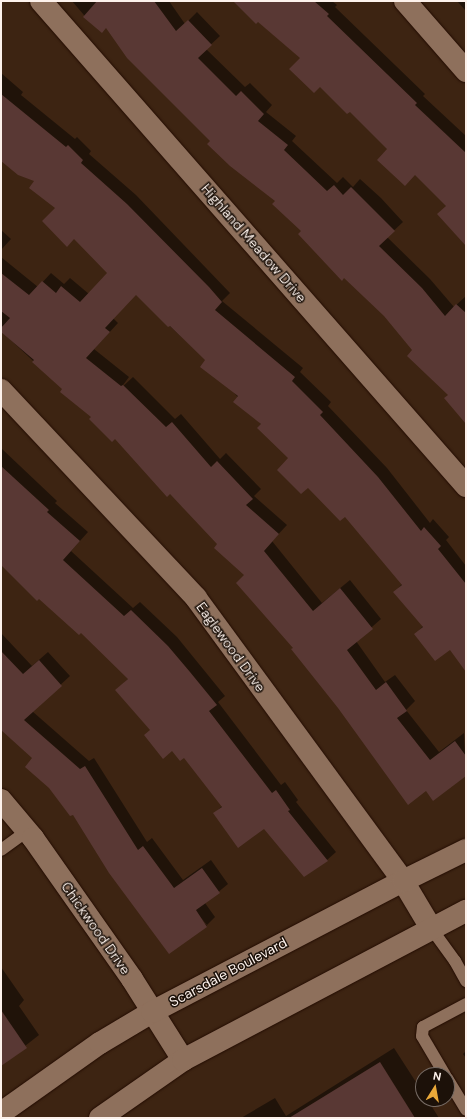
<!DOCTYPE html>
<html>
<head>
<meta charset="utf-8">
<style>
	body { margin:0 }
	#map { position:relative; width:467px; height:1119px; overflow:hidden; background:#3d2412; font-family:"DM Sans",sans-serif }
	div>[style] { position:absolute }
	.shadow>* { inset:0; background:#0007 }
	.building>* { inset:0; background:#593834 }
	.roads { filter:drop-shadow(0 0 1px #230c00) drop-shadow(0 0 1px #230c00) }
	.service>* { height:12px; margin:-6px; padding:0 6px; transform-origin:6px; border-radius:6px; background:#8e705c }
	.minor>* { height:22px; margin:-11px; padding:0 11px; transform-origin:11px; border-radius:11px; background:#8e705c }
	.secondary>* { height:22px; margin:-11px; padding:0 11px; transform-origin:11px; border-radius:11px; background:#8e705c }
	span { translate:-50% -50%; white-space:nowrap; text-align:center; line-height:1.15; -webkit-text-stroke:3px #1c1109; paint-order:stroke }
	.street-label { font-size:14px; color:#fdf2ec }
	.frame { position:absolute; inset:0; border:2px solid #fdf2ec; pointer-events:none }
	.north { position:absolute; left:415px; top:1067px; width:40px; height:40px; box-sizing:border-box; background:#1c1109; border:1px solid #766b64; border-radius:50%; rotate:11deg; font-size:11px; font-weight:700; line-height:16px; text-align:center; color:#fdf2ec }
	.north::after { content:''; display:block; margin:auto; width:14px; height:18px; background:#eba939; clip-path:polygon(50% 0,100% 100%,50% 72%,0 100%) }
</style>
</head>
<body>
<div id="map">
	<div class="shadow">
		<i style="clip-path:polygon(72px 1px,169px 1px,185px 24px,197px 12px,220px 36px,206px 49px,245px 87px,250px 83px,272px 105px,266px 112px,296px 136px,292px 141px,337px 183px,343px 177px,353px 187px,360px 179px,381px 198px,403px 222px,387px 237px,430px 279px,454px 307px,466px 296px,466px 422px,449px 394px,385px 316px,302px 231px,276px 201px,211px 141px,106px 27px,89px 21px)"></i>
		<i style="clip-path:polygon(234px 1px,332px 1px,337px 5px,335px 7px,425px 94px,423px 96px,466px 136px,466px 240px,447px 206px,301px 58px)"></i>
		<i style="clip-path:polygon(457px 1px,466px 1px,466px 11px)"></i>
		<i style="clip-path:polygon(1px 73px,23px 92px,21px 95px,75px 139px,77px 137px,91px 151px,89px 154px,136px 195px,230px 293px,222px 301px,303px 368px,300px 372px,331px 402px,328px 406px,387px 468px,430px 523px,433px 519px,449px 537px,446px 540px,466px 566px,466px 670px,450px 649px,416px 634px,423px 626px,395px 592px,402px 584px,345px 515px,290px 458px,206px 360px,136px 294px,113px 318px,118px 323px,94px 349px,129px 377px,120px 389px,133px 377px,175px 419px,181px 414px,220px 459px,226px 453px,261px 489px,254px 496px,287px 525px,272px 541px,322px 603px,350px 580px,381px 619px,356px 641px,385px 682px,395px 675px,415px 701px,406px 710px,439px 752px,464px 733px,466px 775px,426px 790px,294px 647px,245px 575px,219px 544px,115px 437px,1px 331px,3px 327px,1px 325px,1px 257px,38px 287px,51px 273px,64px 284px,70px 278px,89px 294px,108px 273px,36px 180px,1px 160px)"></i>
		<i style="clip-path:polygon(1px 230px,11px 239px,1px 250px)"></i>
		<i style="clip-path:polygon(1px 448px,57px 501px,55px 503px,88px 532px,71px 551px,133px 608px,140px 602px,177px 637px,225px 696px,218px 702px,281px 785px,285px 782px,298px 800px,296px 802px,336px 852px,327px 860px,265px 827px,214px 814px,223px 805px,184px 756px,151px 730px,117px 690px,129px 678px,81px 631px,1px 564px)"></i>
		<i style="clip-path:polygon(1px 633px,32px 666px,48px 652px,70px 676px,32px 711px,89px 761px,94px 758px,147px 842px,152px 838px,183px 880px,211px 860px,228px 884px,205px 903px,215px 917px,207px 925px,192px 907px,207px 926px,169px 953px,34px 758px,1px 727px)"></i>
		<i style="clip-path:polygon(1px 967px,24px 1000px,19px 1006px,39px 1035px,6px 1061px,1px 1055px)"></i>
		<i style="clip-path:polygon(394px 1048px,423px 1093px,423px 1099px,427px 1099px,439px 1118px,241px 1118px,275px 1098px,286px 1116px)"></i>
		<i style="clip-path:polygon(466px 1051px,466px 1058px,463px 1054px)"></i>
	</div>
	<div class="building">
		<i style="clip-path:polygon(97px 1px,154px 1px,176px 31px,188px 20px,212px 45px,198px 58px,236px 96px,241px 91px,264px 114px,258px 121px,288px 145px,284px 150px,327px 191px,334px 185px,343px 195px,351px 187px,395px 231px,379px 246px,422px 288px,445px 316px,456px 304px,466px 313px,466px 424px,444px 398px,448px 395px,407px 356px,412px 350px,384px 316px,344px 278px,342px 281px,298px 234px,301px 231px,272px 204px,275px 201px,230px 166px,207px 144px,210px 141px,127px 58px,106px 28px,102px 33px,83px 17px)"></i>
		<i style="clip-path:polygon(233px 1px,314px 1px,329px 14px,327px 16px,417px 103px,415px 105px,466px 153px,466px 246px,437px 214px,446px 206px,415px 175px,405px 186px,377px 160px,387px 149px,350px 112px,347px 114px,320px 87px,314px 93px,289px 69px,300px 58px,258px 22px,256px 24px)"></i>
		<i style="clip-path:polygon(1px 94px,66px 147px,68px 145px,83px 160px,81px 163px,127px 204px,209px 287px,222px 302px,215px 310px,295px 377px,292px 381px,323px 412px,320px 415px,378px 477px,421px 531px,424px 527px,441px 546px,438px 549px,466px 584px,466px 672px,450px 650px,435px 661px,414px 634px,423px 627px,393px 592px,402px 585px,345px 517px,340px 521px,308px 488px,301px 494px,277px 470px,288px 458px,257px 428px,261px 424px,233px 402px,238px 396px,200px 367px,205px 360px,170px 326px,168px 327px,136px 295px,105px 328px,110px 332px,86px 358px,121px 386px,123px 385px,166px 427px,172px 422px,211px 467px,217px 461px,253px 499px,246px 505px,279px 534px,264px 551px,313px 611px,340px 588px,373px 629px,347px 650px,376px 690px,386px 682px,407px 711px,397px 718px,430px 760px,455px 741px,466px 756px,466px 776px,433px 801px,426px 791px,408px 805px,338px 708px,291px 649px,293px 648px,236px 583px,244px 575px,214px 548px,217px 544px,170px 494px,167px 497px,115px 439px,112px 442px,89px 419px,91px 417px,60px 392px,62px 389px,32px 362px,34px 360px,1px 332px,1px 328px,10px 318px,1px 311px,1px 273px,29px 295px,42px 281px,56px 293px,61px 286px,80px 302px,107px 273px,74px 239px,67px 247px,42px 221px,55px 208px,29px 188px,34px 181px,18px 175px,1px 161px)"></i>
		<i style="clip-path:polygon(1px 466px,49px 510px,47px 512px,80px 541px,63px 560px,124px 616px,131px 610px,168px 646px,190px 672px,217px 705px,209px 711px,272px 793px,276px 790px,290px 810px,288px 811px,328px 861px,304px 877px,264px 829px,238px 848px,213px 813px,222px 807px,184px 758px,180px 761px,172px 751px,163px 759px,144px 735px,150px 730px,115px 690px,128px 679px,81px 633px,79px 635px,39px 599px,37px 601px,1px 565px)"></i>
		<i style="clip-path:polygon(1px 651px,23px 674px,39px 660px,62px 686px,24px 720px,80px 769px,85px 766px,138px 850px,143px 846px,174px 888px,202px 868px,220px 893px,196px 910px,207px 927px,169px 954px,109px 873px,73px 815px,70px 816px,49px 788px,25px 767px,32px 758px,1px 730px)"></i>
		<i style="clip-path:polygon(1px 1010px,27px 1048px,1px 1066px)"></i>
		<i style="clip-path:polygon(380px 1062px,415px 1118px,289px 1118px)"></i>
	</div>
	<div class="roads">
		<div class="service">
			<i style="left:1px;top:850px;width:32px;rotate:-36deg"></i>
			<i style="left:431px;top:928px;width:41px;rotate:54deg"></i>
			<i style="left:455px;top:961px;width:23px;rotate:61deg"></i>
			<i style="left:445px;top:1075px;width:45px;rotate:-120.5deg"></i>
			<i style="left:422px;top:1036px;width:9px;rotate:-84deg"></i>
			<i style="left:423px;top:1027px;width:49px;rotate:-28.1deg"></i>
			<i style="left:447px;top:1078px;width:37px;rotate:59deg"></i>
		</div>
		<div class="minor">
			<i style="left:41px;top:1px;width:645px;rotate:48.77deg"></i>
			<i style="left:405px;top:1px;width:93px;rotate:48.9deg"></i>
			<i style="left:1px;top:390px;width:285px;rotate:46.8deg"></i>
			<i style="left:196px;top:598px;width:351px;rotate:53.8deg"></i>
			<i style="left:403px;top:881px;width:55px;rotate:59.2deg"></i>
			<i style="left:1px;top:800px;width:50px;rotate:49.9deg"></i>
			<i style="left:33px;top:838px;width:172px;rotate:54.9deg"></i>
			<i style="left:132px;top:979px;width:96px;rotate:57.8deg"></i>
		</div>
		<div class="secondary">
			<i style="left:1px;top:1113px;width:121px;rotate:-35.3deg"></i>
			<i style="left:100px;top:1043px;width:61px;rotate:-30.8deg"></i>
			<i style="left:152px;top:1012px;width:283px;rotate:-27.6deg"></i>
			<i style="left:403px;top:881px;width:70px;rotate:-26.2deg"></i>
			<i style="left:100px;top:1118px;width:101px;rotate:-34.9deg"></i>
			<i style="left:183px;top:1060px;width:320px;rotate:-27.8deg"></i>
		</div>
	</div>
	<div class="street-label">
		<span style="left:254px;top:243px;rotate:49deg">Highland Meadow Drive</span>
		<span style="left:231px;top:647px;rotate:54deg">Eaglewood Drive</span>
		<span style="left:96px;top:928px;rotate:55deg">Chickwood Drive</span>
		<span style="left:228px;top:972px;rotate:-28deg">Scarsdale Boulevard</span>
	</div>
	<div class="frame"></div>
	<div class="north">N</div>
</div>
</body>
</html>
